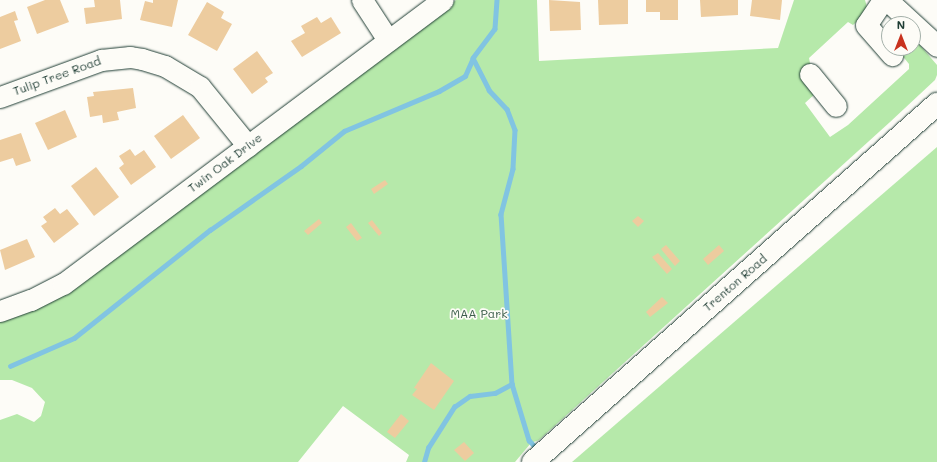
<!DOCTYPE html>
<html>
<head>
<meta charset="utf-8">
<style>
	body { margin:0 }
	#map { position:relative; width:937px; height:462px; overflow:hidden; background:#fdfcf7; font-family:Mali,sans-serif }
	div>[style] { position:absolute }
	.green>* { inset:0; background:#b6e9aa }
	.stream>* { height:4.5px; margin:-2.25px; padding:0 2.25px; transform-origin:2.25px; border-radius:2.25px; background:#81c4e2 }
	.building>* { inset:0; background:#edcc9f }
	.roads { filter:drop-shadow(0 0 1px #1f3d34) drop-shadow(0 0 1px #1f3d34) }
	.minor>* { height:21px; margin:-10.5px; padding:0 10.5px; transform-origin:10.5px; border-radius:10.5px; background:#fdfcf7 }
	.major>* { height:22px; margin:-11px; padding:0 11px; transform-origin:11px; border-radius:11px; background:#fdfcf7 }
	span { translate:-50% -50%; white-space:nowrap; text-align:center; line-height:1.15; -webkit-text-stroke:3.5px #fdfcf7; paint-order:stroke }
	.street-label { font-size:12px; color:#1f3d34 }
	.park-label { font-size:12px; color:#3d5f4c }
	.north { position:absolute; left:881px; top:16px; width:40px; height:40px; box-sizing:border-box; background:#fdfcf7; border:1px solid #a4b0a9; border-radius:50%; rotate:0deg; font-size:11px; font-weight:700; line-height:16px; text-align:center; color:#1f3d34 }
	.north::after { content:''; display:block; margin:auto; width:14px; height:18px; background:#c8321e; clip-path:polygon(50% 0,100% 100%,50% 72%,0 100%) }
</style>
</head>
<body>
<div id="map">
	<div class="green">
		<i style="clip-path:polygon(456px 0,537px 0,539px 61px,778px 48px,794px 0,865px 0,867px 7px,862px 17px,853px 25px,848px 22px,809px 58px,816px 93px,805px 103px,830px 137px,848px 125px,909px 69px,909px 64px,896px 48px,913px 48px,913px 37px,937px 65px,937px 75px,935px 80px,890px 122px,539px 440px,531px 443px,515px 462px,406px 462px,409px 455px,343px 406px,298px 462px,0 462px,0 420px,17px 414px,34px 422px,41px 416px,45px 402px,32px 388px,12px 380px,0 380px,0 320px)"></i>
		<i style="clip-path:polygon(937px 147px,937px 462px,572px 462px)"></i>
	</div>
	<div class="stream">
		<i style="left:497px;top:0;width:29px;rotate:94deg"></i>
		<i style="left:495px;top:29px;width:36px;rotate:127deg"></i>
		<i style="left:473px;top:58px;width:36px;rotate:63deg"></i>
		<i style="left:489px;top:90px;width:26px;rotate:47deg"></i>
		<i style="left:507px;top:109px;width:22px;rotate:69deg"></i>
		<i style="left:515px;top:130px;width:39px;rotate:93deg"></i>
		<i style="left:513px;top:169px;width:47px;rotate:104.9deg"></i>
		<i style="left:501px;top:214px;width:170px;rotate:86.3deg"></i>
		<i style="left:512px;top:384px;width:59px;rotate:73.1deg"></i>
		<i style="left:529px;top:440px;width:13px;rotate:48deg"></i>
		<i style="left:10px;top:366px;width:70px;rotate:-23.6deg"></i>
		<i style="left:74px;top:338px;width:174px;rotate:-38.5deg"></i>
		<i style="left:210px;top:230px;width:111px;rotate:-35.1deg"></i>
		<i style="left:301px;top:166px;width:55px;rotate:-39.1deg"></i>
		<i style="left:344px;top:131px;width:103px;rotate:-22.8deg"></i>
		<i style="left:439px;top:91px;width:30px;rotate:-30deg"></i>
		<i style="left:465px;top:76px;width:20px;rotate:-66deg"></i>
		<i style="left:424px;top:462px;width:15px;rotate:-74deg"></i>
		<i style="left:428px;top:448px;width:49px;rotate:-57.6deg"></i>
		<i style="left:454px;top:407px;width:19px;rotate:-35deg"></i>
		<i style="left:470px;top:396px;width:25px;rotate:-7deg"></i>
		<i style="left:495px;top:393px;width:19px;rotate:-28deg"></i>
	</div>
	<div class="building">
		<i style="clip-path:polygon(45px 0,60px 0,69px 22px,37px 34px,27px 7px)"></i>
		<i style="clip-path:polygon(94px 0,120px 0,122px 19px,86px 24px,84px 8px,95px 7px)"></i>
		<i style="clip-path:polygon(153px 0,178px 0,172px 27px,140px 20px,145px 1px,153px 3px)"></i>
		<i style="clip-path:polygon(549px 0,580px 2px,581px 30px,550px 31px)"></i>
		<i style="clip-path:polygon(598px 0,628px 0,628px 24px,599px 25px)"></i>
		<i style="clip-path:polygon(646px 0,678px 0,678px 20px,660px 20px,660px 12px,646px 12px)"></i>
		<i style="clip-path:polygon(700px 0,738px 0,738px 15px,701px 17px)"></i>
		<i style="clip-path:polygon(752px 0,782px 0,780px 20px,750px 16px)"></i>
		<i style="clip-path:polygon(207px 2px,224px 12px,221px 18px,232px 24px,217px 51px,188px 35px)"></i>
		<i style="clip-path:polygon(15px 11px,18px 20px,14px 21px,21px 41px,0 49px,0 17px)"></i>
		<i style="clip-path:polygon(317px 17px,321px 23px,331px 17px,341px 33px,302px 57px,291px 41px,305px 33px,301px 26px)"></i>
		<i style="clip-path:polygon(257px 51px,273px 73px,265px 78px,268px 82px,252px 94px,233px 69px)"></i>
		<i style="clip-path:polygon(133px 88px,136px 108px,117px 112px,119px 120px,103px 123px,102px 115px,90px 117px,87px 97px,94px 96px,93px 92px)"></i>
		<i style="clip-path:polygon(65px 110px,77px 137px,48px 150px,35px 123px)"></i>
		<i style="clip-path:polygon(183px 115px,200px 138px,171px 159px,154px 136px)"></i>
		<i style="clip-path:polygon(21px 133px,31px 161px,16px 166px,13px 158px,0 162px,0 140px)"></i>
		<i style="clip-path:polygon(130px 149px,135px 156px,144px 150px,156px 167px,131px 185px,119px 168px,124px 164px,119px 156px)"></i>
		<i style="clip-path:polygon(96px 167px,119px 197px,94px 216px,71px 186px)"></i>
		<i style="clip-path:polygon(385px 180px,388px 184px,374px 194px,371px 189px)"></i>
		<i style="clip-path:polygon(55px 208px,60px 214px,67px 209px,79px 224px,54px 243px,41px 226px,47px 222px,43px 217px)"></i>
		<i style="clip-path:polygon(638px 216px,644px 221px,638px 227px,632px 221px)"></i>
		<i style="clip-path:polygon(319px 219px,322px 223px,308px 235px,304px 231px)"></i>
		<i style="clip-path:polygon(372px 220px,382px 233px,379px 236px,368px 223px)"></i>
		<i style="clip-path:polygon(351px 223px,362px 238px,357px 241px,346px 227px)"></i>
		<i style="clip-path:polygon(27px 239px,35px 257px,5px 270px,0 250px)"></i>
		<i style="clip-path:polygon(666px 245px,680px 261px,675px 266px,661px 249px)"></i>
		<i style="clip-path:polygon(719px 245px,724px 251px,708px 265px,703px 259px)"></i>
		<i style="clip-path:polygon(658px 253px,672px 269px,667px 274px,652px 257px)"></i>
		<i style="clip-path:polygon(662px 297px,668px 303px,650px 317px,646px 312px)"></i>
		<i style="clip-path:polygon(431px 363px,454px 381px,434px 410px,412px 395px,417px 389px,414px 388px)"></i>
		<i style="clip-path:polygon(401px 414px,409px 421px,395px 438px,387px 432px)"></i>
		<i style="clip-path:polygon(464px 442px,474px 453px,465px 461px,454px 450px)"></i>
	</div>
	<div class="roads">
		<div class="minor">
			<i style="left:362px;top:0;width:48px;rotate:57deg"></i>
			<i style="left:883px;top:0;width:30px;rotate:124deg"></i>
			<i style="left:866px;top:25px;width:40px;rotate:49deg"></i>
			<i style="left:887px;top:0;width:68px;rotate:42.6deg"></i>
			<i style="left:810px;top:74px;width:41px;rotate:50.9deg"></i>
			<i style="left:0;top:97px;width:108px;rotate:-20.1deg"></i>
			<i style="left:101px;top:60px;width:29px;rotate:-6deg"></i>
			<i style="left:130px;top:57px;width:12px;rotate:9deg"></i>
			<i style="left:142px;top:59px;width:24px;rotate:17deg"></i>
			<i style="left:165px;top:66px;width:41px;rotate:31deg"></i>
			<i style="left:200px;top:87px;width:76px;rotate:50.9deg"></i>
			<i style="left:0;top:311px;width:33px;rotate:-20deg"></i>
			<i style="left:31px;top:300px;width:36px;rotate:-27deg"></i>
			<i style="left:63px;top:284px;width:474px;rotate:-36.8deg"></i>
		</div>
		<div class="major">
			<i style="left:533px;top:462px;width:540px;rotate:-41.55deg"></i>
		</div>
	</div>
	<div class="street-label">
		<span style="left:57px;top:76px;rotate:-20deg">Tulip Tree Road</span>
		<span style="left:225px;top:163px;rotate:-37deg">Twin Oak Drive</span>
		<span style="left:735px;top:283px;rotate:-41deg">Trenton Road</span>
	</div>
	<div class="park-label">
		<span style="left:479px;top:314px">MAA Park</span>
	</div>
	<div class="north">N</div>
</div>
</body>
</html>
